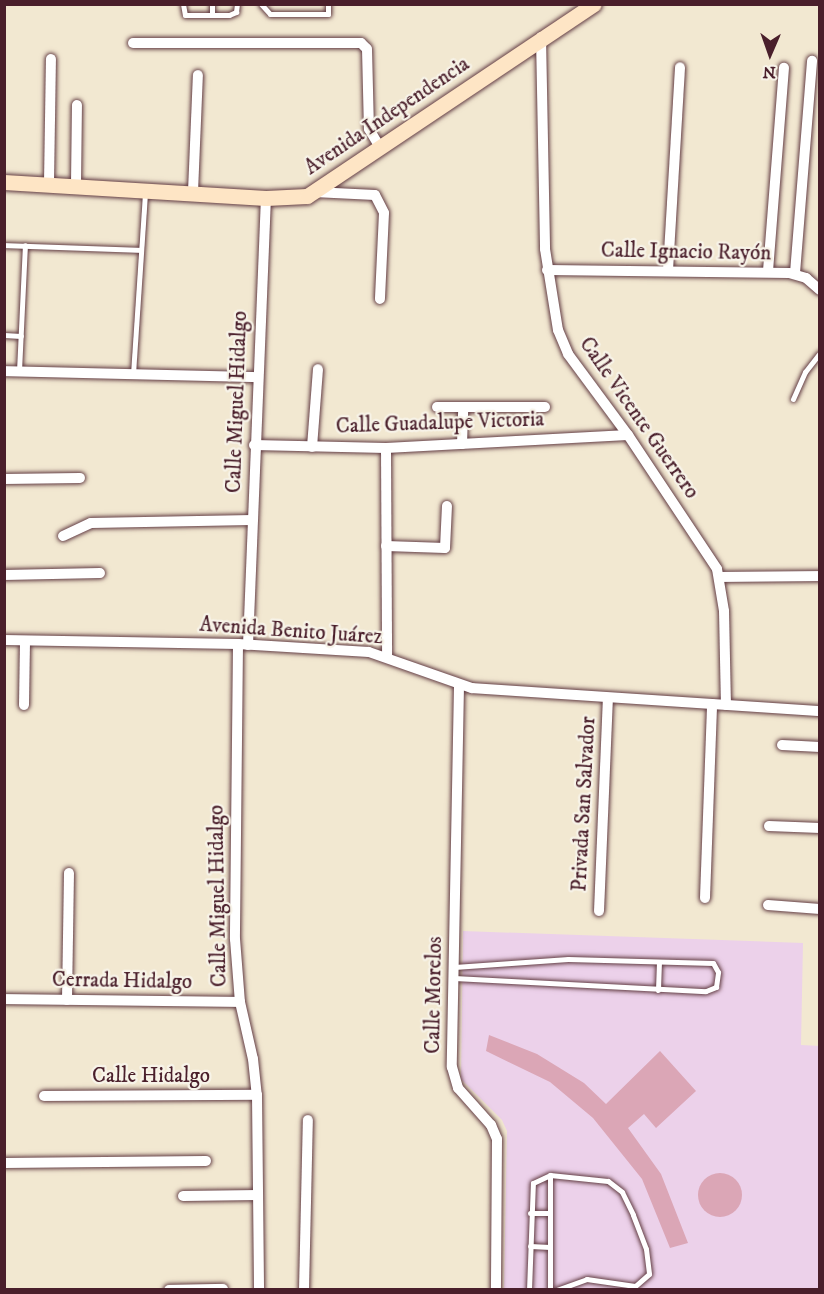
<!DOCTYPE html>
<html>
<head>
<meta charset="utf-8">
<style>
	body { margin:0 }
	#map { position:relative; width:824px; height:1294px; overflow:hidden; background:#f2e8d1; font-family:"IM FELL DW Pica",serif }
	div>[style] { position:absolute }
	.built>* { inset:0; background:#ecd1ea }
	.building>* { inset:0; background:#dba6b6 }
	.round { border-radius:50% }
	.roads { filter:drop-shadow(0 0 2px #633d44) drop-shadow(0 0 2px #633d44) }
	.lane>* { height:5px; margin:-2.5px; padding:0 2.5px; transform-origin:2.5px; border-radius:2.5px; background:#fff }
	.street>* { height:10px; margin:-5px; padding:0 5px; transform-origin:5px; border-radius:5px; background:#fff }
	.secondary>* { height:15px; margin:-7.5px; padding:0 7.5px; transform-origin:7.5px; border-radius:7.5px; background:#fee5c5 }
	span { translate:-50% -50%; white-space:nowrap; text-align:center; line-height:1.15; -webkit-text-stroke:4.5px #f7f3e8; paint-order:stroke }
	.street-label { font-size:21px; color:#4a1f2b }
	.frame { position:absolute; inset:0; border:6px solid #4a1f2b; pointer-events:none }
	.north { position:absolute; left:740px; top:24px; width:60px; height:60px; -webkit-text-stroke:4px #f7f3e8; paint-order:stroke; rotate:182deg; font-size:16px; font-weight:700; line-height:24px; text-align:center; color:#4a1f2b }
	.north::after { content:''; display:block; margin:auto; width:21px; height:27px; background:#4a1f2b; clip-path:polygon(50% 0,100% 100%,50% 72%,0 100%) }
</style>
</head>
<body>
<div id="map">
	<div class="built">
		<i style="clip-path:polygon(463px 931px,803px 943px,801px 1045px,820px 1046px,819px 1289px,504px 1289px,507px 1131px,502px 1120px,461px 1079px)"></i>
	</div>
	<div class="building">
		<i style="clip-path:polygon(489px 1035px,537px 1054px,584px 1083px,606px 1104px,660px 1051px,696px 1091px,656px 1128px,644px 1114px,628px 1128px,661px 1174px,688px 1243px,670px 1248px,642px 1179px,593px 1118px,550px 1082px,486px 1051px)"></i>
		<i class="round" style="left:698px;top:1173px;width:44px;height:44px"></i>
	</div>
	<div class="roads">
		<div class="lane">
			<i style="left:183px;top:4px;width:11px;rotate:80deg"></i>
			<i style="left:185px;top:15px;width:44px"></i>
			<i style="left:229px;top:15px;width:8px;rotate:-23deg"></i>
			<i style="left:236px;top:12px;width:8px;rotate:-83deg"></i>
			<i style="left:261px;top:4px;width:13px;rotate:48deg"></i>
			<i style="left:270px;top:14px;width:58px"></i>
			<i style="left:328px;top:14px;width:10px;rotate:-90deg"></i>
			<i style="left:212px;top:15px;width:11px;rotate:-90deg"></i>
			<i style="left:4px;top:245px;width:137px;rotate:2.1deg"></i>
			<i style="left:4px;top:335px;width:17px;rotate:3deg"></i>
			<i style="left:19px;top:371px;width:126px;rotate:-87.3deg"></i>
			<i style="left:133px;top:374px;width:183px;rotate:-86.2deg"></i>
			<i style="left:793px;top:399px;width:30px;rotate:-66deg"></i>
			<i style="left:805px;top:372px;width:24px;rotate:-52deg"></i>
			<i style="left:454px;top:978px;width:252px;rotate:3deg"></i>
			<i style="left:706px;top:991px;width:11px;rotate:-22deg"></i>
			<i style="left:716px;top:987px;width:15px;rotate:-82deg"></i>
			<i style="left:718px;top:972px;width:10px;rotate:-119deg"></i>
			<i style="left:713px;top:963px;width:145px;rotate:-178.4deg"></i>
			<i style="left:568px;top:959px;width:114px;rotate:176deg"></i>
			<i style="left:658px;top:990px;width:28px;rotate:-88deg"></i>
			<i style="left:550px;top:1175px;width:115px;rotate:90deg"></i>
			<i style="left:530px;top:1213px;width:20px"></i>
			<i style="left:530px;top:1246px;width:20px;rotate:3deg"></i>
			<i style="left:529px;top:1290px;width:107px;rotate:-87.9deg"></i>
			<i style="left:533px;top:1183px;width:19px;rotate:-25deg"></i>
			<i style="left:550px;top:1175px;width:58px;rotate:5.9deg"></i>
			<i style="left:608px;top:1181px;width:18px;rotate:38deg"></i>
			<i style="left:622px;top:1192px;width:25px;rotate:64deg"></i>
			<i style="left:633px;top:1215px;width:36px;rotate:69deg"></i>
			<i style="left:646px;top:1249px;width:25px;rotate:83deg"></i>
			<i style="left:649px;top:1274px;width:18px;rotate:139deg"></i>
			<i style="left:635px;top:1286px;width:49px;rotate:-171.7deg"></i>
			<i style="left:587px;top:1279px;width:32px;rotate:160deg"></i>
		</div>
		<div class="street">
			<i style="left:541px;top:37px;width:212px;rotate:88.9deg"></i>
			<i style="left:545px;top:249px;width:82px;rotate:80.9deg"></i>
			<i style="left:558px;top:330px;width:26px;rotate:67deg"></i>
			<i style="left:568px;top:354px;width:101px;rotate:53.5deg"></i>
			<i style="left:628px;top:435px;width:161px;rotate:56.4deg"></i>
			<i style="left:717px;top:569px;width:43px;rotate:80.5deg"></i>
			<i style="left:724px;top:611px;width:94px;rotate:88.8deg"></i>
			<i style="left:133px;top:43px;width:228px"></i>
			<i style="left:361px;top:43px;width:8px;rotate:45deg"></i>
			<i style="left:367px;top:49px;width:80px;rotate:88.6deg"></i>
			<i style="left:369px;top:129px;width:21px;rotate:59deg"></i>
			<i style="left:49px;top:183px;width:124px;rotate:-89.1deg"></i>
			<i style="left:76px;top:184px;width:79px;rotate:-89.3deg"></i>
			<i style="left:193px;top:192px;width:117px;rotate:-87.6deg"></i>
			<i style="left:314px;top:192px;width:61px;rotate:2.8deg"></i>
			<i style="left:375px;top:195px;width:20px;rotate:63deg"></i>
			<i style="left:384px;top:213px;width:86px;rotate:92.7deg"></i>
			<i style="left:547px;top:270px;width:242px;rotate:0.7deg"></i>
			<i style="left:789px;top:273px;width:18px;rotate:16deg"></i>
			<i style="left:806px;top:278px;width:18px;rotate:41deg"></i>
			<i style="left:668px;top:270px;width:203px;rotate:-86.6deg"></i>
			<i style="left:768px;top:271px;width:204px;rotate:-85.5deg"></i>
			<i style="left:795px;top:273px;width:213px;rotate:-85.4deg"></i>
			<i style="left:4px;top:371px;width:253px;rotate:1.4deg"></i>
			<i style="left:437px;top:407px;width:108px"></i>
			<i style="left:462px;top:444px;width:37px;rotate:-88deg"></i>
			<i style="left:254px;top:445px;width:132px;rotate:1.3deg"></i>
			<i style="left:386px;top:448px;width:242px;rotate:-3.1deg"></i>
			<i style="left:312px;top:447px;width:78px;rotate:-85.6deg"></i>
			<i style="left:386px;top:448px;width:208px;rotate:89.7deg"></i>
			<i style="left:4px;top:479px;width:76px;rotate:-0.8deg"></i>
			<i style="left:63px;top:536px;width:31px;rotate:-25deg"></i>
			<i style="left:91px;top:523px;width:161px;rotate:-1.1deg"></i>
			<i style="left:386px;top:546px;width:59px;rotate:1.9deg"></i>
			<i style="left:445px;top:548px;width:42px;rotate:-87.3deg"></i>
			<i style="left:4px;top:575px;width:96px;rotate:-1.2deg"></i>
			<i style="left:721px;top:577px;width:99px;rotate:-0.6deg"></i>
			<i style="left:4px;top:640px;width:234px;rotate:1deg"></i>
			<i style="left:238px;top:644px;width:131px;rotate:3.5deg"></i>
			<i style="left:369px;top:652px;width:109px;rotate:19.3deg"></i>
			<i style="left:472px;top:688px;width:349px;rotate:3.8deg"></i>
			<i style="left:238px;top:644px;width:295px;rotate:90.6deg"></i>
			<i style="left:235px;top:939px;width:63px;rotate:85.5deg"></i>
			<i style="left:240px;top:1002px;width:58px;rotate:77.2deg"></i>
			<i style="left:253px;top:1059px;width:36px;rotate:84deg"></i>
			<i style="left:257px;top:1095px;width:195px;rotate:89.4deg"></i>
			<i style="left:248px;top:645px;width:447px;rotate:-87.7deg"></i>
			<i style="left:459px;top:686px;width:381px;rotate:91.1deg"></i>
			<i style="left:452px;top:1067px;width:22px;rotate:74deg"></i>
			<i style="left:458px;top:1088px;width:50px;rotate:48.3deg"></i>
			<i style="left:491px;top:1125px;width:15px;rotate:67deg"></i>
			<i style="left:497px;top:1139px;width:151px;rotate:90.4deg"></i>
			<i style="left:24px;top:705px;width:64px;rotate:-89.1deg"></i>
			<i style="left:782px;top:745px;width:38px;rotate:3deg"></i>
			<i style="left:769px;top:826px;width:51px;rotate:2.2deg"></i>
			<i style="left:705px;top:898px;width:194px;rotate:-87.9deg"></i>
			<i style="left:768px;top:905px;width:52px;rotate:4.4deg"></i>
			<i style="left:599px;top:911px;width:212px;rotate:-87.6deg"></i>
			<i style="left:4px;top:999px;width:236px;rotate:0.7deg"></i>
			<i style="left:67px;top:1000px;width:127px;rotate:-89.1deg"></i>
			<i style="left:44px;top:1096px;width:213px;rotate:-0.3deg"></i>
			<i style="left:4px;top:1163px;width:202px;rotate:-0.6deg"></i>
			<i style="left:183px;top:1196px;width:75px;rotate:-0.8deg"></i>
			<i style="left:169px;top:1290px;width:54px;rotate:-1.1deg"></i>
			<i style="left:304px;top:1290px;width:170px;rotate:-88.7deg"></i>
		</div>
		<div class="secondary">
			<i style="left:4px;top:182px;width:262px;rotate:3.5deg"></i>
			<i style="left:266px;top:198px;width:41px;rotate:-2.8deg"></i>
			<i style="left:307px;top:196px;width:345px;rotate:-33.8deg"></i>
		</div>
	</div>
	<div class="street-label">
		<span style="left:387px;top:116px;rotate:-34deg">Avenida Independencia</span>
		<span style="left:686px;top:252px;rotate:1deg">Calle Ignacio Rayón</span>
		<span style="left:237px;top:402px;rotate:-88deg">Calle Miguel Hidalgo</span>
		<span style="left:639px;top:418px;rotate:55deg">Calle Vicente Guerrero</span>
		<span style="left:440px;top:423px;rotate:-2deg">Calle Guadalupe Victoria</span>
		<span style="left:291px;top:631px;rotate:4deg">Avenida Benito Juárez</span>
		<span style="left:584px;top:804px;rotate:-87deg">Privada San Salvador</span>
		<span style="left:218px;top:896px;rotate:-91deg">Calle Miguel Hidalgo</span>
		<span style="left:122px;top:981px;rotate:1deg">Cerrada Hidalgo</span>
		<span style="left:434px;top:995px;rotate:-89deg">Calle Morelos</span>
		<span style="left:151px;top:1076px">Calle Hidalgo</span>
	</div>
	<div class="frame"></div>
	<div class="north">N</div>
</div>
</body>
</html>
